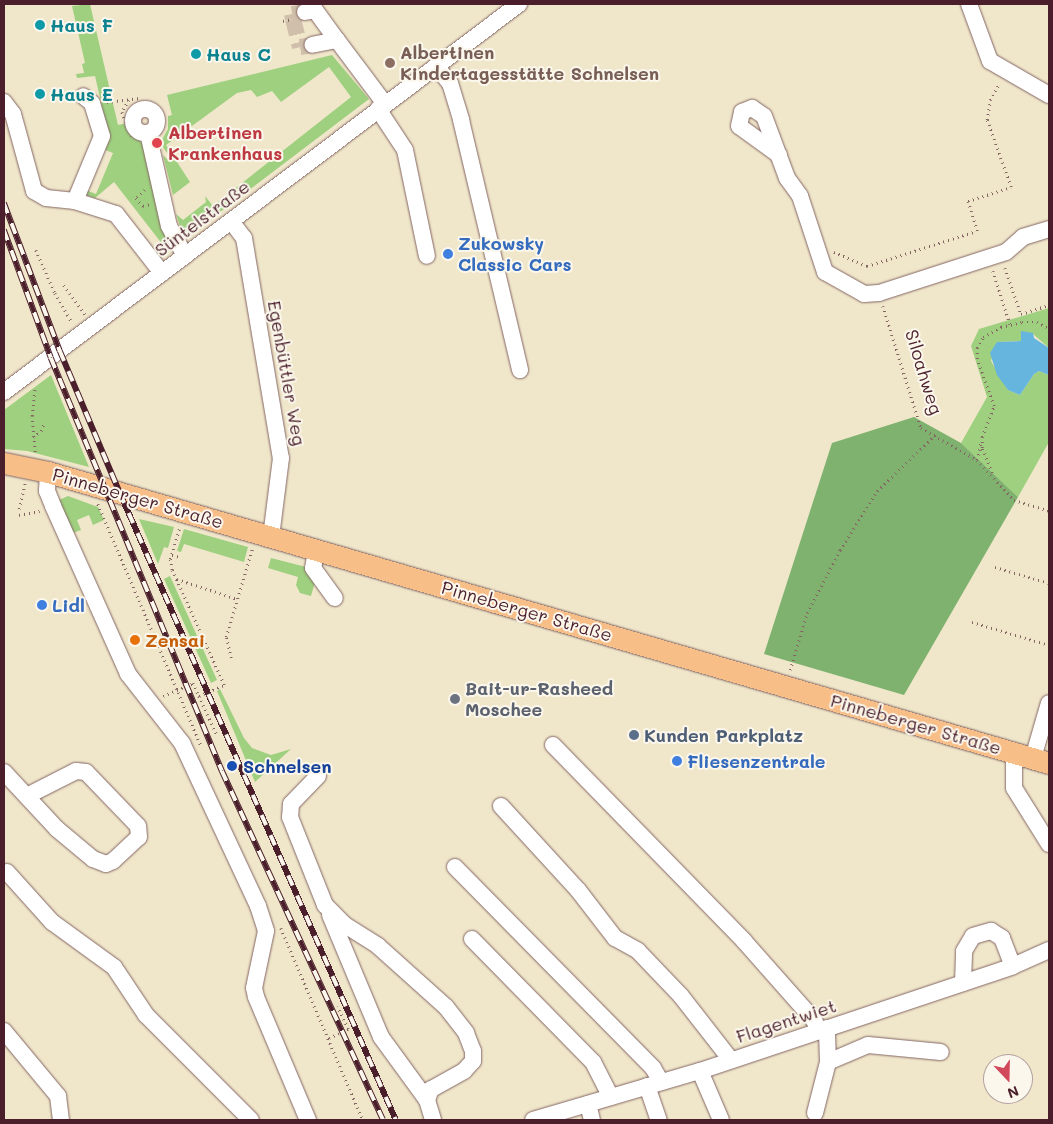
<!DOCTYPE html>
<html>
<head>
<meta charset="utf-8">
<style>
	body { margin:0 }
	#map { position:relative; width:1053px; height:1124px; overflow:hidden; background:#f0e7cb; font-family:Mali,sans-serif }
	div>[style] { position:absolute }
	.green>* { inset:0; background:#9ed07f }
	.forest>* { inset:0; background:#7eb26e }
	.water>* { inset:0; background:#65b5df }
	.minor-tunnel>* { height:16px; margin-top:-8px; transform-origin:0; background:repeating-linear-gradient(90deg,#cfbfab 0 16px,transparent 0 24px) }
	.path>* { height:2.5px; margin-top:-1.25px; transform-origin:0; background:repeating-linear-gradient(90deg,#846563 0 1px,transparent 0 5px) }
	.roads { filter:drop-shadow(0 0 1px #846563) drop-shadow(0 0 1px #846563) }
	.minor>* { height:16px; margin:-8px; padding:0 8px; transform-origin:8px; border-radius:8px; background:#fff }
	.minor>.ring { margin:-8px; padding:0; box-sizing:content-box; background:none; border:16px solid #fff; border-radius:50% }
	.major>* { height:21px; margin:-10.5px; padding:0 10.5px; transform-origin:10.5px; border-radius:10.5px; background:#f7be88 }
	.rail>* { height:5.5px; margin-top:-2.75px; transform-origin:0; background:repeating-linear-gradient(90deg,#fbf7ec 0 11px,#4a1f2b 0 22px); box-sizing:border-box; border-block:1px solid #4a1f2b }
	.dots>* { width:14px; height:14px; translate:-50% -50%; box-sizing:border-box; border:2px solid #fbf7ec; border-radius:50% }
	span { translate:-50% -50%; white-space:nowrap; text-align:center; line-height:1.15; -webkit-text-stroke:4px #fbf7ec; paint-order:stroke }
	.culture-label { font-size:18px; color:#0d838f; font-weight:700 }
	.left { translate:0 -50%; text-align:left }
	.education-label { font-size:18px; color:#785e54; font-weight:700 }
	.health-label { font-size:18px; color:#be3a42; font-weight:700 }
	.street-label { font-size:18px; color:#4a1f2b }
	.shop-label { font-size:18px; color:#366cbe; font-weight:700 }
	.food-label { font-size:18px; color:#c56008; font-weight:700 }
	.worship-label { font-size:18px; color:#5b616d; font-weight:700 }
	.service-label { font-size:18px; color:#4e5e75; font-weight:700 }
	.transit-label { font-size:18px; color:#164399; font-weight:700 }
	.frame { position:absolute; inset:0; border:5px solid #4a1f2b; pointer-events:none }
	.north { position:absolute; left:983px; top:1054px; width:50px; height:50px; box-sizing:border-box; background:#fbf7ec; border:1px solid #b4a19f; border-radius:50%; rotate:159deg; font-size:14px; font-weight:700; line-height:20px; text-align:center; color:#4a1f2b }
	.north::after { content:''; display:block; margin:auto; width:18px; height:22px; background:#d1495b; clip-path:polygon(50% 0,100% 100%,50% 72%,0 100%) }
</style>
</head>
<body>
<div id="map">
	<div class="green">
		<i style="clip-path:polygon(90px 4px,118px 125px,127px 123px,131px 132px,145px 146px,169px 252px,160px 258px,155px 251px,163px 245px,114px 182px,95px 198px,86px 195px,86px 190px,96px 194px,113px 153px,103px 149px,109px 137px,95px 76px,77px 78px,76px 74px,84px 73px,82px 64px,85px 63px,72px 6px)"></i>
		<i style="clip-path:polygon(332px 55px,369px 99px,211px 219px,208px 215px,200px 221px,202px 225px,189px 236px,180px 226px,176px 214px,183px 220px,206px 202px,205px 196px,213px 206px,351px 97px,329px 67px,281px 102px,272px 91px,257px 97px,251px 90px,237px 93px,166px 145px,190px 182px,173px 195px,163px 155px,167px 159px,170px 157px,160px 143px,168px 129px,168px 116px,172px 115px,167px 95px)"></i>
		<i style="clip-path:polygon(1049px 308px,1049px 348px,1033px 334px,1021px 332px,1021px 341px,997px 342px,991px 361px,1008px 390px,1020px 395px,1034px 374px,1039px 371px,1049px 375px,1049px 442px,1018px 497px,961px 443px,987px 397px,971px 346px,979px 329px)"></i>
		<i style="clip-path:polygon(51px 375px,89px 467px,27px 451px,4px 449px,4px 410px)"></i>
		<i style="clip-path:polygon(68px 496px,98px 507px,104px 520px,93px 525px,89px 515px,77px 520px,81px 530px,73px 533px,59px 500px)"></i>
		<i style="clip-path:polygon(139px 519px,174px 527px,168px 548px,164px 547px,158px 564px)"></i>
		<i style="clip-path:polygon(184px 529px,248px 547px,244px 562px,184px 544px,181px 552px,177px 551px)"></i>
		<i style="clip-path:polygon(271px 558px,306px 567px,315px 582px,311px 596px,300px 593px,296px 585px,298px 577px,268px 568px)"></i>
		<i style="clip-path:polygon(170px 576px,217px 680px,211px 683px,164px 579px)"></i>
		<i style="clip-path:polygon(220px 689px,244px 738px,252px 748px,271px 755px,291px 749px,255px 782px,217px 691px)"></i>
	</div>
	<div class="forest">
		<i style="clip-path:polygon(914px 417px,961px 443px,1018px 497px,904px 695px,764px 654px,832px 443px)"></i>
	</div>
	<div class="water">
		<i style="clip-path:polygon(1021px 331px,1033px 333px,1034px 338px,1049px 348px,1049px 375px,1039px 371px,1034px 374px,1020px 395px,1008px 390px,997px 375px,990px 353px,997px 342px,1021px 341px)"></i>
	</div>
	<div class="minor-tunnel">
		<i style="left:305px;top:12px;width:13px;rotate:171deg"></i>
		<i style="left:292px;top:14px;width:5px;rotate:79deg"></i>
		<i style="left:293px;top:19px;width:29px;rotate:76deg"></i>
		<i style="left:300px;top:47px;width:12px;rotate:-9deg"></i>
	</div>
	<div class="path">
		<i style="left:283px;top:21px;width:10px;rotate:-11deg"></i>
		<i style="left:129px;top:100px;width:14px;rotate:120deg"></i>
		<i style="left:122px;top:112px;width:28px;rotate:67deg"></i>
		<i style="left:107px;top:102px;width:33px;rotate:-7deg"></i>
		<i style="left:145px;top:190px;width:12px;rotate:138deg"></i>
		<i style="left:136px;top:198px;width:11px;rotate:49deg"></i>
		<i style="left:143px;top:206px;width:7px;rotate:-16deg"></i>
		<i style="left:36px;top:250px;width:47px;rotate:66.2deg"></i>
		<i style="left:55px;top:293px;width:34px;rotate:60deg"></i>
		<i style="left:834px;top:252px;width:36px;rotate:23deg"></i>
		<i style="left:867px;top:266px;width:115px;rotate:-17.7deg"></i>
		<i style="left:977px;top:231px;width:31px;rotate:-107deg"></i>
		<i style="left:968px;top:201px;width:45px;rotate:-18deg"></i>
		<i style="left:1011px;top:187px;width:71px;rotate:-109.7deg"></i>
		<i style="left:987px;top:120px;width:20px;rotate:-81deg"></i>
		<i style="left:990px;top:100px;width:18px;rotate:-61deg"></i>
		<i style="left:1005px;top:268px;width:49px;rotate:70.8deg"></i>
		<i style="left:1021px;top:314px;width:29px;rotate:-18deg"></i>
		<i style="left:993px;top:271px;width:56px;rotate:72.2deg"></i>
		<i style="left:64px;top:285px;width:36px;rotate:54deg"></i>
		<i style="left:883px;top:306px;width:128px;rotate:72.7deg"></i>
		<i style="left:921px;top:428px;width:64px;rotate:29.7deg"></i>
		<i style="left:977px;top:460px;width:54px;rotate:47.2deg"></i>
		<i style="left:1014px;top:500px;width:37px;rotate:17deg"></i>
		<i style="left:33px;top:437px;width:10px;rotate:-37deg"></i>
		<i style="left:41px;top:431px;width:9px;rotate:-69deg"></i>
		<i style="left:35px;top:452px;width:36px;rotate:-95deg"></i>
		<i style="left:32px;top:416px;width:28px;rotate:-84deg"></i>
		<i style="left:977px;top:460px;width:19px;rotate:-78deg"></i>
		<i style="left:992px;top:473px;width:27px;rotate:-112deg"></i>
		<i style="left:982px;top:448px;width:11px;rotate:-90deg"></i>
		<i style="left:982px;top:437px;width:33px;rotate:-69deg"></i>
		<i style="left:994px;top:406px;width:50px;rotate:-109.9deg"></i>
		<i style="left:977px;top:359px;width:11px;rotate:-90deg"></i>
		<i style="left:977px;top:348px;width:13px;rotate:-61deg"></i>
		<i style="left:983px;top:337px;width:21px;rotate:-29deg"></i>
		<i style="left:1001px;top:327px;width:22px;rotate:-13deg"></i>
		<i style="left:1022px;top:322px;width:15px"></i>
		<i style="left:1037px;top:322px;width:13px;rotate:27deg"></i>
		<i style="left:98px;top:504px;width:262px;rotate:66.9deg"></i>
		<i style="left:19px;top:509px;width:26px;rotate:-77deg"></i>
		<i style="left:19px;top:515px;width:21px;rotate:-11deg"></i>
		<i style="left:172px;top:555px;width:8px;rotate:14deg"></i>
		<i style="left:995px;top:567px;width:56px;rotate:16.5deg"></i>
		<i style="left:177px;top:579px;width:63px;rotate:18.4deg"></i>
		<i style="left:972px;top:622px;width:80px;rotate:16.6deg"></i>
		<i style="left:231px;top:658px;width:22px;rotate:-103deg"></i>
		<i style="left:226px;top:637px;width:92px;rotate:-73.5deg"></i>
		<i style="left:790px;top:670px;width:59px;rotate:-73.4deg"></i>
		<i style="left:807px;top:613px;width:71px;rotate:-62.4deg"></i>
		<i style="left:840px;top:550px;width:70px;rotate:-57.9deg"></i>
		<i style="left:877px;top:491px;width:81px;rotate:-44deg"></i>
		<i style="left:163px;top:696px;width:33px;rotate:-23deg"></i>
		<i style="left:193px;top:683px;width:14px;rotate:65deg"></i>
		<i style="left:199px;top:696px;width:27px;rotate:-24deg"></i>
		<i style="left:224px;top:685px;width:126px;rotate:-114.3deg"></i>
		<i style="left:172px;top:570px;width:11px;rotate:-100deg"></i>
		<i style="left:170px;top:559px;width:34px;rotate:-73deg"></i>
		<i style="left:199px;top:696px;width:43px;rotate:65.2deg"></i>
		<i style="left:281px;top:928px;width:209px;rotate:66.9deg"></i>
		<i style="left:329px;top:1038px;width:21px;rotate:-25deg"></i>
		<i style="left:348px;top:1029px;width:25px;rotate:-116deg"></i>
	</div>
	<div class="roads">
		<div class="minor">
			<i style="left:969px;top:4px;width:61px;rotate:69.8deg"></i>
			<i style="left:990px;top:61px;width:68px;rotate:30deg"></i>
			<i style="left:305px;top:12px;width:10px;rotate:-11deg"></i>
			<i style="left:315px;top:10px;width:37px;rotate:54deg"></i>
			<i style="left:337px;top:40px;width:25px;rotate:169deg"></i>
			<i style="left:337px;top:40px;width:80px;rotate:53.1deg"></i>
			<i style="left:436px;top:66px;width:22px;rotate:51deg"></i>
			<i style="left:450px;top:83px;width:39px;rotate:73deg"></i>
			<i style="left:461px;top:120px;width:257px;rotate:76.7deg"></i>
			<i style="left:4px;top:102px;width:15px;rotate:53deg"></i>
			<i style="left:13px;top:114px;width:80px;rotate:74.7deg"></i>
			<i style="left:34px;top:191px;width:14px;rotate:30deg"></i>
			<i style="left:46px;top:198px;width:29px;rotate:6deg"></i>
			<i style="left:75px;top:201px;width:43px;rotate:17.6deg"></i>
			<i style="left:116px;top:214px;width:75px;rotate:52.1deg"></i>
			<i style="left:378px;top:109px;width:49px;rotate:56.6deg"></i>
			<i style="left:405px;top:150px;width:108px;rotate:78.3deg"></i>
			<i class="ring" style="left:133px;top:109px;width:8px;height:8px"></i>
			<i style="left:148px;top:133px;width:95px;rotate:77.3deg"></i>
			<i style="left:169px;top:226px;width:34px;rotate:62deg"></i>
			<i style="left:779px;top:155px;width:49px;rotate:-144.1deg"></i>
			<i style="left:739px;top:126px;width:14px;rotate:-78deg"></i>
			<i style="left:742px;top:112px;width:11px;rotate:-22deg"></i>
			<i style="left:752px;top:108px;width:14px;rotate:34deg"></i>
			<i style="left:764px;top:116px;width:66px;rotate:69.6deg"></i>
			<i style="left:787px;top:178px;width:22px;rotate:54deg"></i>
			<i style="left:800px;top:196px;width:80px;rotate:71.8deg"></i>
			<i style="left:825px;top:272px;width:45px;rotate:29.4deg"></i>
			<i style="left:864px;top:294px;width:15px;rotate:-4deg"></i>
			<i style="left:879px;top:293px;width:133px;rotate:-17.9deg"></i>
			<i style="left:1006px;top:252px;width:23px;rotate:-41deg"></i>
			<i style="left:1023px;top:237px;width:27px;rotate:-17deg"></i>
			<i style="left:75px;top:201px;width:70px;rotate:-67.4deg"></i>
			<i style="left:102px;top:136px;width:34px;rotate:-107deg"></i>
			<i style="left:92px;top:103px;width:11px;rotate:-142deg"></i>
			<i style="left:231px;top:221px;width:21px;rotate:53deg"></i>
			<i style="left:244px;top:238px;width:223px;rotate:80.5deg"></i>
			<i style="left:281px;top:458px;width:80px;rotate:97.2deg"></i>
			<i style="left:4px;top:392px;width:645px;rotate:-36.99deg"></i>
			<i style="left:48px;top:472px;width:19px;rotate:93deg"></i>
			<i style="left:47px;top:491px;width:16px;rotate:68deg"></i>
			<i style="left:53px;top:506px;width:184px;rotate:65.9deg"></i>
			<i style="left:128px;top:674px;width:88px;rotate:52deg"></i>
			<i style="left:182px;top:743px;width:180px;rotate:65deg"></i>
			<i style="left:258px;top:906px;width:26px;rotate:72deg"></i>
			<i style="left:266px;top:931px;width:58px;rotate:101.9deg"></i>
			<i style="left:254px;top:988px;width:9px;rotate:77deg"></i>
			<i style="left:256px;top:997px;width:134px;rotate:67.1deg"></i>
			<i style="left:316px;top:550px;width:18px;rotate:99deg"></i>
			<i style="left:313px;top:568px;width:37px;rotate:54deg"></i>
			<i style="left:553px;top:745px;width:274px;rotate:45.7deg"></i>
			<i style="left:744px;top:941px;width:106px;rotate:48.5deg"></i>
			<i style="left:814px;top:1020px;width:12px;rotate:66deg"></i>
			<i style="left:1014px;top:753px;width:35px;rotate:90deg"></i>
			<i style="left:1014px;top:788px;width:66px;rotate:58deg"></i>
			<i style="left:1033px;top:758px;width:57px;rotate:-73.8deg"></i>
			<i style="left:4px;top:772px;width:78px;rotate:47.1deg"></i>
			<i style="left:57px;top:829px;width:47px;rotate:39.8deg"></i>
			<i style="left:93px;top:859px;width:14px;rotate:21deg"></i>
			<i style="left:106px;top:864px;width:8px;rotate:-23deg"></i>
			<i style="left:113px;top:861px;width:35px;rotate:-43deg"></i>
			<i style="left:139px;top:837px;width:11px;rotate:-95deg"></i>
			<i style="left:138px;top:826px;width:75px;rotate:-133.9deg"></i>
			<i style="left:86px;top:772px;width:10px;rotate:-174deg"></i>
			<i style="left:76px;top:771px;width:55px;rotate:153deg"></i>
			<i style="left:318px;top:776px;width:39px;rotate:134deg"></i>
			<i style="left:291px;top:804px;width:13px;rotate:94deg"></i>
			<i style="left:290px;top:817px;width:95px;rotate:68.3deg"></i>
			<i style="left:325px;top:905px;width:28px;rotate:45deg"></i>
			<i style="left:345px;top:925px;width:39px;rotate:32deg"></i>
			<i style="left:378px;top:946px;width:91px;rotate:41.9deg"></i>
			<i style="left:446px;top:1007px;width:33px;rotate:52deg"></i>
			<i style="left:466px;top:1033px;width:19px;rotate:69deg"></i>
			<i style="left:473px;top:1051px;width:10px;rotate:90deg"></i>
			<i style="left:473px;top:1061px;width:13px;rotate:132deg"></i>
			<i style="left:464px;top:1071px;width:38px;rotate:151deg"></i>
			<i style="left:431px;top:1089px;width:12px;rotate:110deg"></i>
			<i style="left:427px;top:1100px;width:21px;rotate:73deg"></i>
			<i style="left:501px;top:806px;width:114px;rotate:47.5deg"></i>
			<i style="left:578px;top:890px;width:61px;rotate:52.4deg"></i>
			<i style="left:615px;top:938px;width:26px;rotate:29deg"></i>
			<i style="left:638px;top:951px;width:62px;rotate:46.3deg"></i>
			<i style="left:681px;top:996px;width:81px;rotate:52deg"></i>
			<i style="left:455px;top:867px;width:282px;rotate:45.4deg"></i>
			<i style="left:653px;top:1068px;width:16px;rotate:60deg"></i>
			<i style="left:7px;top:872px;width:67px;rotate:48deg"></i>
			<i style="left:52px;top:922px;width:77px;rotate:36deg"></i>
			<i style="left:114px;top:967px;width:58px;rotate:56.3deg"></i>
			<i style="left:146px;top:1015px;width:148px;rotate:45deg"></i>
			<i style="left:330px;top:915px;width:132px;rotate:67.3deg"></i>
			<i style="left:381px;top:1037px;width:78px;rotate:53.9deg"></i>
			<i style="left:472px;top:939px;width:173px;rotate:45.5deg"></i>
			<i style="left:593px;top:1062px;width:39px;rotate:63deg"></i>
			<i style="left:963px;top:983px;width:32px;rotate:-88deg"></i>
			<i style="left:964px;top:951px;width:17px;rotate:-59deg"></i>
			<i style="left:973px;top:936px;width:19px;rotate:-16deg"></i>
			<i style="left:991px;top:931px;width:13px;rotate:32deg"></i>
			<i style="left:1002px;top:938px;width:30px;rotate:69deg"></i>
			<i style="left:4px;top:1031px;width:85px;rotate:50.3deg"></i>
			<i style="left:58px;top:1096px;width:24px;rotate:83deg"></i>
			<i style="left:828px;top:1062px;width:43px;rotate:-23deg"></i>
			<i style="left:868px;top:1045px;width:73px;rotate:5.5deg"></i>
			<i style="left:700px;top:1071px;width:53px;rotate:66.8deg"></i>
			<i style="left:647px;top:1086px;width:36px;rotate:71deg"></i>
			<i style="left:588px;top:1104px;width:16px;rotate:76deg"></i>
			<i style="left:815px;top:1113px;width:53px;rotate:-75.7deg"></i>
			<i style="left:828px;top:1062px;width:34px;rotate:-92deg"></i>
			<i style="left:533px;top:1120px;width:174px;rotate:-16.4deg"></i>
			<i style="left:700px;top:1071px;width:330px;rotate:-18.5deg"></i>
			<i style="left:1013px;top:966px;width:39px;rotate:-24deg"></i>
		</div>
		<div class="major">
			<i style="left:4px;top:463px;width:45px;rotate:11.6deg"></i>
			<i style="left:48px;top:472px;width:1042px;rotate:16.21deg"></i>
		</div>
	</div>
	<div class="rail">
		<i style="left:4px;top:203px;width:158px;rotate:69.3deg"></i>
		<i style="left:60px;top:351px;width:154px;rotate:67.1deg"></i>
		<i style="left:120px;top:493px;width:685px;rotate:66.24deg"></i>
		<i style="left:4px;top:230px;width:136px;rotate:69.8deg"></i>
		<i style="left:51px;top:358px;width:447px;rotate:67.5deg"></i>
		<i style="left:222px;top:771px;width:384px;rotate:65.2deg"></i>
	</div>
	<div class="dots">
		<i style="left:40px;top:25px;background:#0f9aa8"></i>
		<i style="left:196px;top:54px;background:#0f9aa8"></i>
		<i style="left:390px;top:63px;background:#8d6e63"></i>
		<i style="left:40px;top:94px;background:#0f9aa8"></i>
		<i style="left:157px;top:143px;background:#e0444e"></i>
		<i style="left:448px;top:254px;background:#3f7fe0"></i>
		<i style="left:42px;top:605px;background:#3f7fe0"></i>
		<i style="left:135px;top:640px;background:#e8710a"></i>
		<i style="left:455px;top:699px;background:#6b7280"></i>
		<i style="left:634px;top:735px;background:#5c6f8a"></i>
		<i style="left:677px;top:761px;background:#3f7fe0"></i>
		<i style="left:232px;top:766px;background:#1a4fb4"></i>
	</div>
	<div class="culture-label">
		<span class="left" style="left:50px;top:25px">Haus F</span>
		<span class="left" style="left:206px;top:54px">Haus C</span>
		<span class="left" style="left:50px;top:94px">Haus E</span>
	</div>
	<div class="education-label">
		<span class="left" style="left:400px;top:63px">Albertinen<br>Kindertagesstätte Schnelsen</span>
	</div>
	<div class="health-label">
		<span class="left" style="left:168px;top:143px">Albertinen<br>Krankenhaus</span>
	</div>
	<div class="street-label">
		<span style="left:202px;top:218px;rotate:-37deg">Süntelstraße</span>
		<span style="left:924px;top:372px;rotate:73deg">Siloahweg</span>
		<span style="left:287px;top:373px;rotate:80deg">Egenbüttler Weg</span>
		<span style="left:138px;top:498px;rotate:16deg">Pinneberger Straße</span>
		<span style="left:527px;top:611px;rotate:16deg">Pinneberger Straße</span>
		<span style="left:916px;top:724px;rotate:16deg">Pinneberger Straße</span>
		<span style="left:786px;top:1021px;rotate:-18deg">Flagentwiet</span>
	</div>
	<div class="shop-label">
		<span class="left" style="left:458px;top:254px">Zukowsky<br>Classic Cars</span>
		<span class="left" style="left:52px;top:605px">Lidl</span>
		<span class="left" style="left:687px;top:761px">Fliesenzentrale</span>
	</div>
	<div class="food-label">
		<span class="left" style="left:145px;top:640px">Zensai</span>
	</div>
	<div class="worship-label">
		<span class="left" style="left:465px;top:699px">Bait-ur-Rasheed<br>Moschee</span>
	</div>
	<div class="service-label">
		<span class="left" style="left:644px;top:735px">Kunden Parkplatz</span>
	</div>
	<div class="transit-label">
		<span class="left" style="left:243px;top:766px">Schnelsen</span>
	</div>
	<div class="frame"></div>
	<div class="north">N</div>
</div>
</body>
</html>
